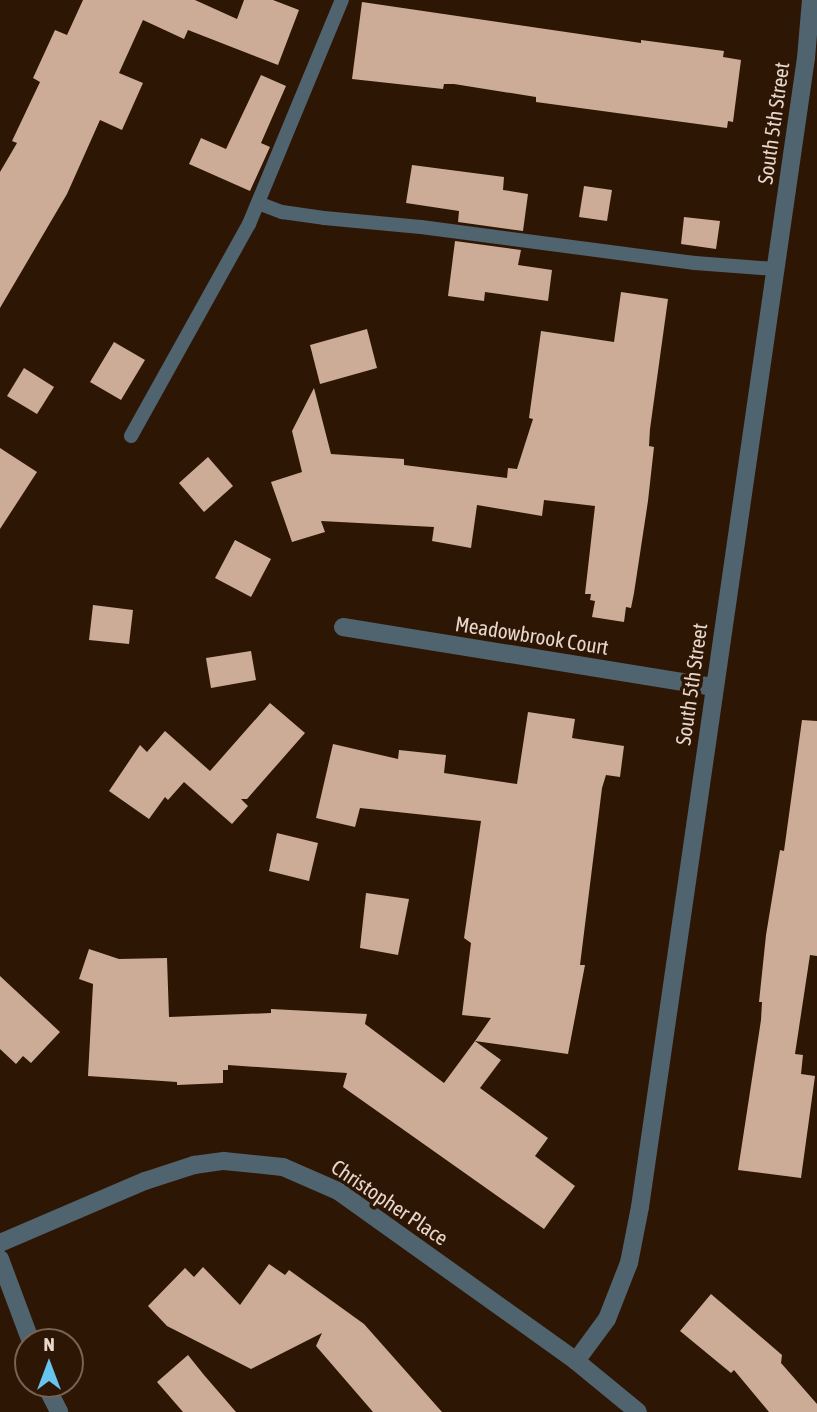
<!DOCTYPE html>
<html>
<head>
<meta charset="utf-8">
<style>
	body { margin:0 }
	#map { position:relative; width:817px; height:1412px; overflow:hidden; background:#2e1605; font-family:"Asap Condensed",sans-serif }
	div>[style] { position:absolute }
	.building>* { inset:0; background:#ccac96 }
	.lane>* { height:14px; margin:-7px; padding:0 7px; transform-origin:7px; border-radius:7px; background:#4f646f }
	.street>* { height:18px; margin:-9px; padding:0 9px; transform-origin:9px; border-radius:9px; background:#4f646f }
	span { translate:-50% -50%; white-space:nowrap; text-align:center; line-height:1.15; -webkit-text-stroke:7px #2e1605; paint-order:stroke }
	.street-label { font-size:21px; color:#e7d6cb }
	.north { position:absolute; left:14px; top:1328px; width:70px; height:70px; box-sizing:border-box; background:#2e1605; border:2px solid #786354; border-radius:50%; rotate:0deg; font-size:19px; font-weight:700; line-height:28px; text-align:center; color:#e7d6cb }
	.north::after { content:''; display:block; margin:auto; width:24px; height:32px; background:#66c4ef; clip-path:polygon(50% 0,100% 100%,50% 72%,0 100%) }
</style>
</head>
<body>
<div id="map">
	<div class="building">
		<i style="clip-path:polygon(83px 0,195px 0,237px 19px,244px 0,273px 0,299px 10px,278px 65px,188px 30px,184px 39px,143px 20px,119px 73px,143px 83px,122px 130px,100px 120px,67px 194px,0 308px,0 172px,17px 143px,12px 141px,40px 82px,33px 78px,55px 30px,67px 35px)"></i>
		<i style="clip-path:polygon(362px 2px,641px 43px,641px 40px,724px 51px,723px 57px,741px 60px,733px 122px,728px 121px,727px 128px,536px 102px,536px 97px,454px 84px,444px 84px,443px 89px,352px 79px)"></i>
		<i style="clip-path:polygon(261px 75px,286px 86px,261px 143px,270px 147px,250px 191px,189px 164px,201px 138px,226px 149px)"></i>
		<i style="clip-path:polygon(412px 165px,504px 177px,503px 190px,528px 194px,523px 231px,458px 222px,459px 211px,406px 203px)"></i>
		<i style="clip-path:polygon(584px 186px,612px 190px,607px 221px,579px 217px)"></i>
		<i style="clip-path:polygon(684px 217px,720px 221px,716px 249px,681px 244px)"></i>
		<i style="clip-path:polygon(455px 241px,521px 250px,518px 265px,552px 270px,548px 301px,485px 292px,484px 301px,448px 296px)"></i>
		<i style="clip-path:polygon(621px 292px,668px 299px,650px 429px,649px 446px,654px 447px,648px 501px,634px 593px,631px 608px,626px 607px,624px 622px,592px 617px,595px 601px,590px 600px,591px 594px,585px 594px,595px 506px,544px 500px,542px 516px,477px 505px,471px 548px,432px 541px,434px 527px,321px 521px,325px 532px,292px 542px,271px 482px,302px 472px,292px 431px,314px 388px,331px 454px,404px 459px,404px 465px,507px 478px,508px 468px,517px 469px,533px 419px,529px 418px,541px 331px,614px 342px)"></i>
		<i style="clip-path:polygon(367px 329px,377px 368px,320px 384px,310px 345px)"></i>
		<i style="clip-path:polygon(114px 342px,145px 360px,121px 400px,90px 382px)"></i>
		<i style="clip-path:polygon(24px 368px,54px 387px,37px 414px,7px 396px)"></i>
		<i style="clip-path:polygon(0 448px,37px 472px,0 529px)"></i>
		<i style="clip-path:polygon(208px 457px,233px 486px,204px 512px,179px 483px)"></i>
		<i style="clip-path:polygon(235px 540px,271px 559px,251px 597px,215px 578px)"></i>
		<i style="clip-path:polygon(93px 605px,133px 610px,129px 644px,89px 640px)"></i>
		<i style="clip-path:polygon(251px 651px,256px 680px,211px 688px,206px 658px)"></i>
		<i style="clip-path:polygon(270px 703px,305px 733px,247px 799px,241px 799px,248px 806px,232px 824px,184px 782px,168px 800px,165px 797px,149px 819px,109px 791px,140px 745px,147px 752px,165px 731px,210px 771px)"></i>
		<i style="clip-path:polygon(528px 712px,575px 719px,572px 738px,624px 746px,620px 777px,606px 775px,602px 788px,580px 965px,585px 965px,568px 1054px,475px 1041px,491px 1018px,462px 1015px,471px 943px,464px 938px,481px 821px,360px 808px,355px 827px,316px 818px,333px 744px,398px 759px,399px 750px,446px 755px,444px 773px,517px 784px)"></i>
		<i style="clip-path:polygon(802px 720px,817px 721px,817px 956px,810px 955px,795px 1054px,803px 1055px,801px 1074px,815px 1076px,801px 1178px,738px 1170px,761px 1020px,762px 1002px,759px 1002px,766px 935px,780px 850px,784px 851px)"></i>
		<i style="clip-path:polygon(277px 833px,318px 843px,309px 881px,269px 871px)"></i>
		<i style="clip-path:polygon(366px 893px,409px 899px,398px 955px,360px 948px)"></i>
		<i style="clip-path:polygon(89px 949px,119px 959px,167px 958px,169px 1017px,271px 1013px,271px 1009px,367px 1014px,365px 1024px,444px 1083px,475px 1041px,501px 1060px,480px 1088px,548px 1138px,535px 1156px,575px 1186px,544px 1229px,343px 1087px,347px 1073px,228px 1065px,228px 1070px,223px 1070px,223px 1083px,177px 1085px,177px 1082px,88px 1076px,93px 984px,79px 979px)"></i>
		<i style="clip-path:polygon(0 976px,60px 1032px,31px 1063px,23px 1056px,16px 1064px,0 1049px)"></i>
		<i style="clip-path:polygon(269px 1264px,285px 1275px,289px 1270px,364px 1324px,442px 1412px,373px 1412px,316px 1346px,322px 1333px,251px 1369px,167px 1326px,148px 1306px,185px 1268px,194px 1277px,203px 1267px,240px 1305px)"></i>
		<i style="clip-path:polygon(711px 1294px,782px 1355px,781px 1363px,817px 1404px,817px 1412px,769px 1412px,734px 1370px,731px 1373px,680px 1331px)"></i>
		<i style="clip-path:polygon(188px 1355px,204px 1375px,236px 1412px,183px 1412px,157px 1382px)"></i>
	</div>
	<div class="lane">
		<i style="left:258px;top:203px;width:26px;rotate:21deg"></i>
		<i style="left:282px;top:212px;width:42px;rotate:8.1deg"></i>
		<i style="left:324px;top:218px;width:97px;rotate:5.3deg"></i>
		<i style="left:421px;top:227px;width:276px;rotate:7.5deg"></i>
		<i style="left:695px;top:263px;width:80px;rotate:4.3deg"></i>
		<i style="left:131px;top:436px;width:243px;rotate:-60.9deg"></i>
		<i style="left:249px;top:224px;width:243px;rotate:-67.5deg"></i>
	</div>
	<div class="street">
		<i style="left:343px;top:627px;width:376px;rotate:9.2deg"></i>
		<i style="left:0;top:1243px;width:158px;rotate:-23.2deg"></i>
		<i style="left:145px;top:1181px;width:52px;rotate:-18.1deg"></i>
		<i style="left:194px;top:1165px;width:30px;rotate:-8deg"></i>
		<i style="left:224px;top:1161px;width:59px;rotate:5.8deg"></i>
		<i style="left:283px;top:1167px;width:60px;rotate:23.6deg"></i>
		<i style="left:338px;top:1191px;width:292px;rotate:35.5deg"></i>
		<i style="left:576px;top:1361px;width:80px;rotate:39.4deg"></i>
		<i style="left:0;top:1259px;width:89px;rotate:69.5deg"></i>
		<i style="left:576px;top:1361px;width:52px;rotate:-53.6deg"></i>
		<i style="left:607px;top:1319px;width:60px;rotate:-68.6deg"></i>
		<i style="left:629px;top:1263px;width:57px;rotate:-78.9deg"></i>
		<i style="left:640px;top:1207px;width:1161px;rotate:-81.78deg"></i>
		<i style="left:806px;top:58px;width:58px;rotate:-85.1deg"></i>
		<i style="left:45px;top:1384px;width:31px;rotate:63deg"></i>
	</div>
	<div class="street-label">
		<span style="left:773px;top:123px;rotate:-82deg">South 5th Street</span>
		<span style="left:532px;top:635px;rotate:9deg">Meadowbrook Court</span>
		<span style="left:691px;top:684px;rotate:-82deg">South 5th Street</span>
		<span style="left:390px;top:1202px;rotate:34deg">Christopher Place</span>
	</div>
	<div class="north">N</div>
</div>
</body>
</html>
